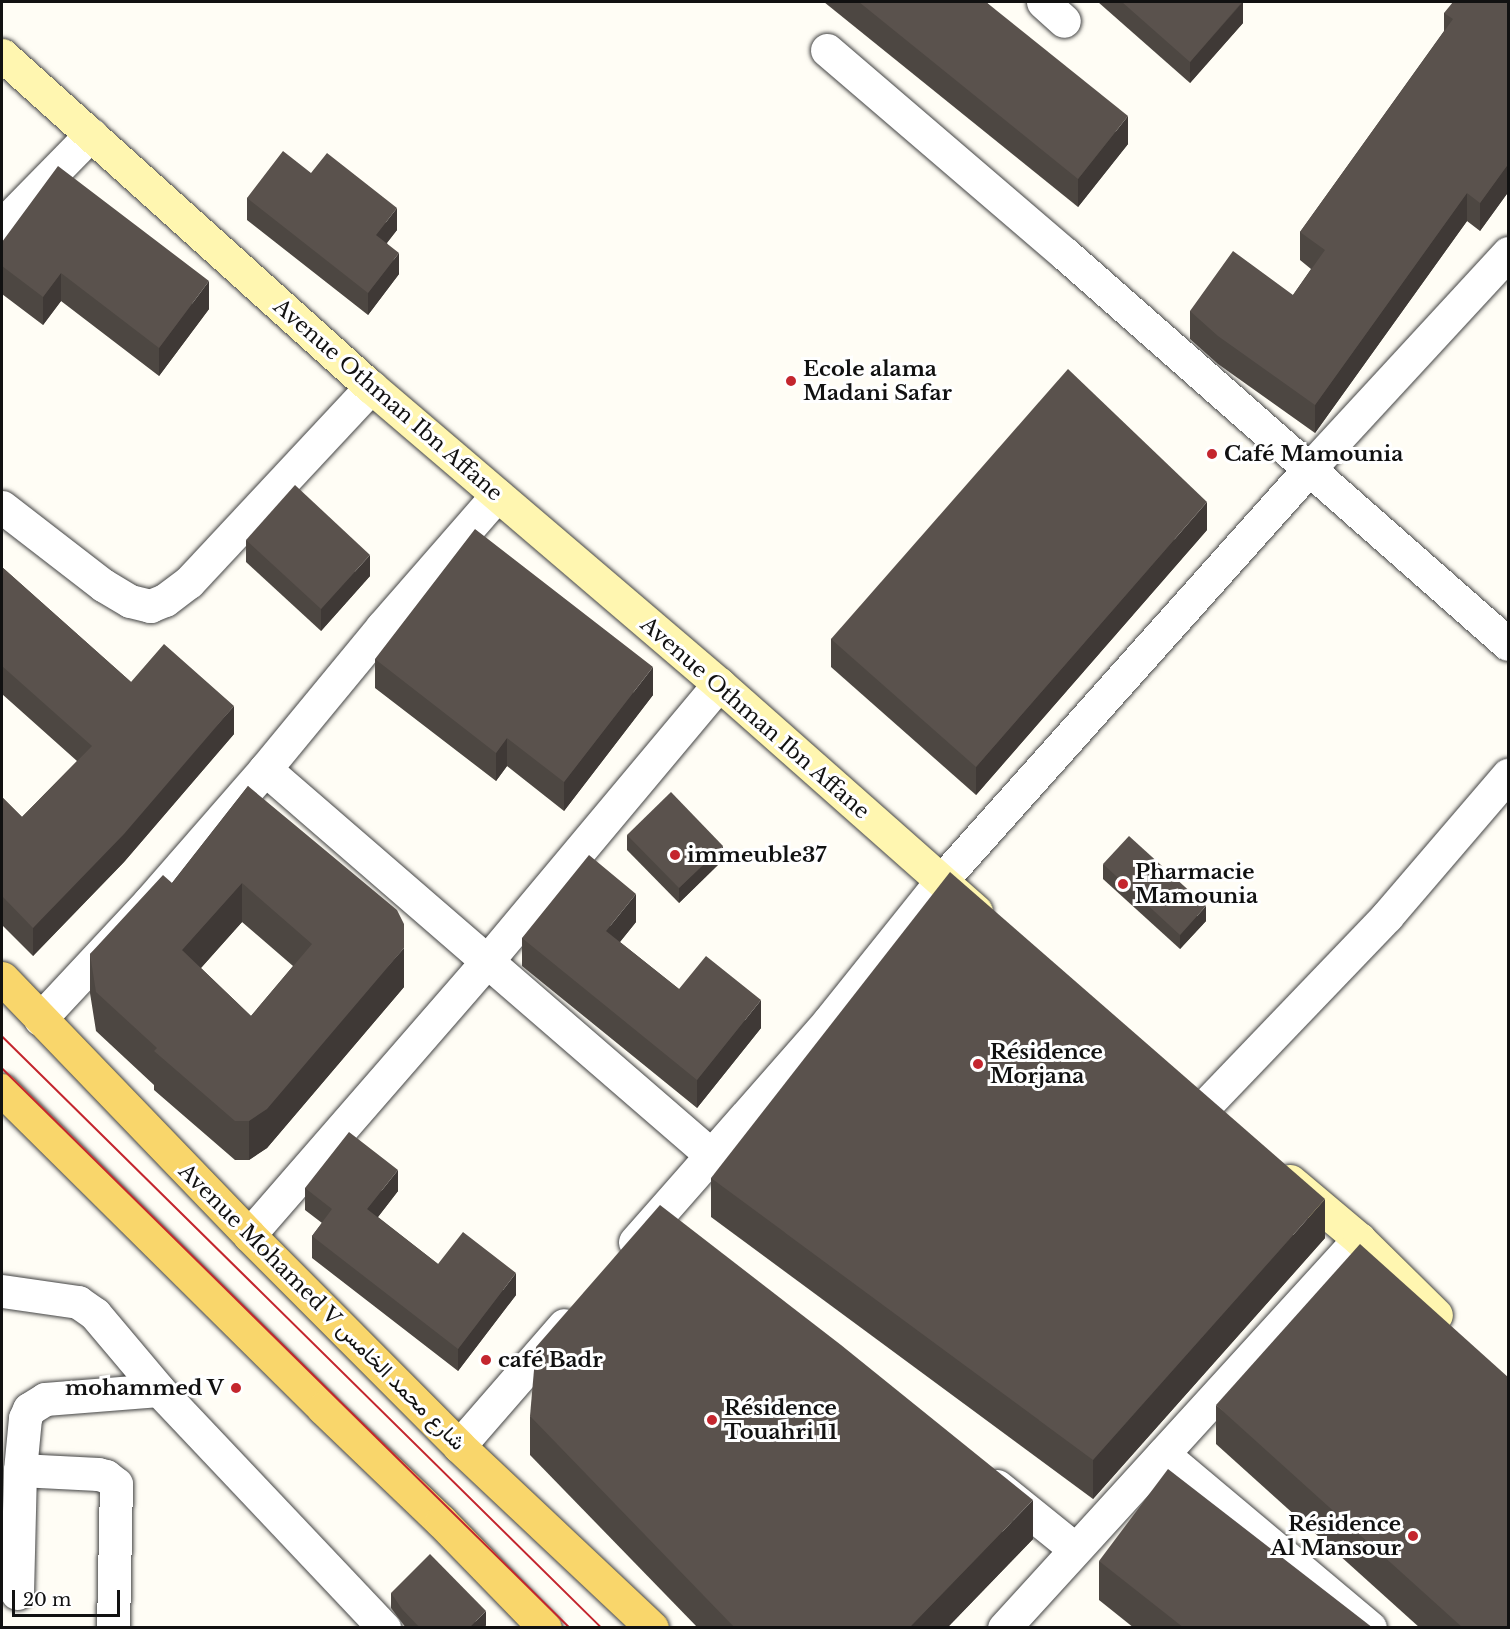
<!DOCTYPE html>
<html>
<head>
<meta charset="utf-8">
<style>
	body { margin:0 }
	#map { position:relative; width:1510px; height:1629px; overflow:hidden; background:#fffdf5; font-family:"Libre Baskerville",Vazirmatn,serif }
	div>[style] { position:absolute }
	.roads { filter:drop-shadow(0 0 2px #444) drop-shadow(0 0 2px #444) }
	.street>* { height:33px; margin:-16.5px; padding:0 16.5px; transform-origin:16.5px; border-radius:16.5px; background:#fff }
	.secondary>* { height:33px; margin:-16.5px; padding:0 16.5px; transform-origin:16.5px; border-radius:16.5px; background:#fff6b0 }
	.primary>* { height:33px; margin:-16.5px; padding:0 16.5px; transform-origin:16.5px; border-radius:16.5px; background:#f9d66b }
	.tram>* { height:1.5px; margin:-0.75px; padding:0 0.75px; transform-origin:0.75px; border-radius:0.75px; background:#c4262e }
	.wall>* { inset:0; background:#4d4742 }
	.shaded-wall>* { inset:0; background:#3f3936 }
	.building>* { inset:0; background:#5a524d }
	.dots>* { width:16px; height:16px; translate:-50% -50%; box-sizing:border-box; border:3px solid #fff; border-radius:50% }
	span { translate:-50% -50%; white-space:nowrap; text-align:center; line-height:1.15; -webkit-text-stroke:6px #fff; paint-order:stroke }
	.poi-label { font-size:21px; color:#111; font-weight:700 }
	.left { translate:0 -50%; text-align:left }
	.right { translate:-100% -50%; text-align:right }
	.street-label { font-size:21px; color:#111 }
	.frame { position:absolute; inset:0; border:3px solid #111; pointer-events:none }
	.scale { position:absolute; left:12px; top:1590px; width:108px; height:27px; box-sizing:border-box; border:3px solid #111; border-top:0; padding-left:8px; font-size:18px; line-height:21px; white-space:nowrap; color:#111; -webkit-text-stroke:4px #fff; paint-order:stroke }
</style>
</head>
<body>
<div id="map">
	<div class="roads">
		<div class="street">
			<i style="left:1043px;top:2px;width:28px;rotate:42deg"></i>
			<i style="left:827px;top:50px;width:313px;rotate:40.6deg"></i>
			<i style="left:1065px;top:254px;width:590px;rotate:41.36deg"></i>
			<i style="left:2px;top:225px;width:127px;rotate:-45.6deg"></i>
			<i style="left:2px;top:507px;width:128px;rotate:37.7deg"></i>
			<i style="left:103px;top:585px;width:31px;rotate:31deg"></i>
			<i style="left:130px;top:601px;width:21px;rotate:14deg"></i>
			<i style="left:150px;top:606px;width:16px;rotate:-22deg"></i>
			<i style="left:165px;top:600px;width:30px;rotate:-37deg"></i>
			<i style="left:189px;top:582px;width:267px;rotate:-47deg"></i>
			<i style="left:265px;top:769px;width:588px;rotate:40.87deg"></i>
			<i style="left:40px;top:1019px;width:161px;rotate:-47deg"></i>
			<i style="left:150px;top:901px;width:175px;rotate:-48.9deg"></i>
			<i style="left:265px;top:769px;width:184px;rotate:-50.5deg"></i>
			<i style="left:382px;top:627px;width:175px;rotate:-48.9deg"></i>
			<i style="left:1203px;top:1108px;width:266px;rotate:-46.2deg"></i>
			<i style="left:1387px;top:916px;width:186px;rotate:-49.4deg"></i>
			<i style="left:249px;top:1235px;width:364px;rotate:-49deg"></i>
			<i style="left:488px;top:960px;width:360px;rotate:-50.1deg"></i>
			<i style="left:635px;top:1242px;width:294px;rotate:-48.7deg"></i>
			<i style="left:829px;top:1021px;width:179px;rotate:-51.3deg"></i>
			<i style="left:941px;top:881px;width:552px;rotate:-48.23deg"></i>
			<i style="left:1309px;top:469px;width:294px;rotate:-47.3deg"></i>
			<i style="left:2px;top:1291px;width:77px;rotate:8.2deg"></i>
			<i style="left:78px;top:1302px;width:21px;rotate:35deg"></i>
			<i style="left:95px;top:1314px;width:99px;rotate:49.9deg"></i>
			<i style="left:159px;top:1390px;width:328px;rotate:46.6deg"></i>
			<i style="left:459px;top:1446px;width:160px;rotate:-49deg"></i>
			<i style="left:1163px;top:1454px;width:270px;rotate:40deg"></i>
			<i style="left:20px;top:1470px;width:78px;rotate:2.9deg"></i>
			<i style="left:98px;top:1474px;width:8px;rotate:14deg"></i>
			<i style="left:106px;top:1476px;width:13px;rotate:39deg"></i>
			<i style="left:116px;top:1484px;width:144px;rotate:91.2deg"></i>
			<i style="left:997px;top:1486px;width:100px;rotate:38.9deg"></i>
			<i style="left:17px;top:1593px;width:123px;rotate:-88.6deg"></i>
			<i style="left:20px;top:1470px;width:52px;rotate:-84.5deg"></i>
			<i style="left:25px;top:1418px;width:10px;rotate:-66deg"></i>
			<i style="left:29px;top:1409px;width:19px;rotate:-32deg"></i>
			<i style="left:45px;top:1399px;width:114px;rotate:-4.5deg"></i>
			<i style="left:1004px;top:1628px;width:527px;rotate:-47.62deg"></i>
		</div>
		<div class="secondary">
			<i style="left:2px;top:55px;width:496px;rotate:42deg"></i>
			<i style="left:371px;top:387px;width:458px;rotate:40.5deg"></i>
			<i style="left:719px;top:684px;width:343px;rotate:41.5deg"></i>
			<i style="left:1290px;top:1181px;width:90px;rotate:40deg"></i>
			<i style="left:1359px;top:1239px;width:108px;rotate:44.6deg"></i>
		</div>
		<div class="primary">
			<i style="left:2px;top:978px;width:356px;rotate:46.1deg"></i>
			<i style="left:249px;top:1235px;width:298px;rotate:45.1deg"></i>
			<i style="left:459px;top:1446px;width:265px;rotate:43.3deg"></i>
			<i style="left:2px;top:1090px;width:452px;rotate:44.7deg"></i>
			<i style="left:323px;top:1408px;width:163px;rotate:43.8deg"></i>
			<i style="left:441px;top:1521px;width:149px;rotate:45.8deg"></i>
		</div>
	</div>
	<div class="tram">
		<i style="left:2px;top:1036px;width:843px;rotate:44.62deg"></i>
		<i style="left:2px;top:1068px;width:798px;rotate:44.59deg"></i>
	</div>
	<div class="wall">
		<i style="clip-path:polygon(824px 2px,986px 2px,1128px 144px,1078px 207px)"></i>
		<i style="clip-path:polygon(1098px 2px,1243px 2px,1243px 23px,1190px 83px)"></i>
		<i style="clip-path:polygon(1509px 4px,1509px 191px,1480px 231px,1467px 221px,1315px 433px,1218px 364px,1190px 339px,1190px 311px,1293px 295px,1311px 269px,1300px 260px,1300px 232px,1444px 31px,1444px 13px)"></i>
		<i style="clip-path:polygon(311px 173px,397px 230px,387px 243px,399px 274px,368px 315px,247px 220px,247px 198px)"></i>
		<i style="clip-path:polygon(2px 242px,209px 309px,159px 376px,61px 301px,43px 325px,2px 294px)"></i>
		<i style="clip-path:polygon(1207px 530px,976px 795px,831px 667px,831px 639px)"></i>
		<i style="clip-path:polygon(246px 540px,370px 576px,321px 631px,246px 562px)"></i>
		<i style="clip-path:polygon(2px 567px,131px 682px,234px 734px,124px 862px,33px 956px,2px 925px,2px 797px,22px 817px,77px 761px,2px 694px)"></i>
		<i style="clip-path:polygon(375px 659px,653px 695px,564px 811px,507px 766px,496px 781px,375px 688px)"></i>
		<i style="clip-path:polygon(evenodd,248px 786px,404px 987px,267px 1148px,249px 1160px,235px 1160px,154px 1090px,154px 1085px,96px 1031px,90px 993px,90px 954px,172px 883px,248px 786px,242px 922px,293px 966px,251px 1016px,201px 968px,242px 922px)"></i>
		<i style="clip-path:polygon(627px 835px,723px 860px,679px 903px,627px 850px)"></i>
		<i style="clip-path:polygon(1103px 864px,1206px 921px,1180px 949px,1103px 879px)"></i>
		<i style="clip-path:polygon(636px 922px,620px 942px,679px 989px,761px 1028px,697px 1108px,522px 966px,522px 938px)"></i>
		<i style="clip-path:polygon(711px 1178px,1325px 1238px,1093px 1499px,711px 1217px)"></i>
		<i style="clip-path:polygon(305px 1188px,398px 1191px,378px 1217px,438px 1264px,516px 1295px,458px 1371px,312px 1258px,312px 1236px,322px 1223px,305px 1210px)"></i>
		<i style="clip-path:polygon(1216px 1405px,1509px 1628px,1420px 1628px,1216px 1444px)"></i>
		<i style="clip-path:polygon(530px 1416px,1033px 1539px,947px 1628px,698px 1628px,530px 1455px)"></i>
		<i style="clip-path:polygon(1099px 1561px,1373px 1628px,1134px 1628px,1099px 1600px)"></i>
		<i style="clip-path:polygon(391px 1593px,486px 1625px,484px 1628px,406px 1628px,391px 1608px)"></i>
	</div>
	<div class="shaded-wall">
		<i style="clip-path:polygon(1243px 2px,1243px 23px,1190px 83px,1190px 62px)"></i>
		<i style="clip-path:polygon(1128px 116px,1128px 144px,1078px 207px,1078px 179px)"></i>
		<i style="clip-path:polygon(1509px 163px,1509px 191px,1480px 231px,1480px 203px)"></i>
		<i style="clip-path:polygon(1467px 193px,1467px 221px,1315px 433px,1315px 405px)"></i>
		<i style="clip-path:polygon(397px 208px,397px 230px,376px 256px,376px 235px)"></i>
		<i style="clip-path:polygon(399px 253px,399px 274px,368px 315px,368px 293px)"></i>
		<i style="clip-path:polygon(61px 273px,61px 301px,43px 325px,43px 297px)"></i>
		<i style="clip-path:polygon(209px 281px,209px 309px,159px 376px,159px 348px)"></i>
		<i style="clip-path:polygon(1207px 502px,1207px 530px,976px 795px,976px 767px)"></i>
		<i style="clip-path:polygon(370px 555px,370px 576px,321px 631px,321px 609px)"></i>
		<i style="clip-path:polygon(653px 667px,653px 695px,564px 811px,564px 782px)"></i>
		<i style="clip-path:polygon(234px 706px,234px 734px,124px 862px,33px 956px,33px 928px)"></i>
		<i style="clip-path:polygon(507px 738px,507px 766px,496px 781px,496px 753px)"></i>
		<i style="clip-path:polygon(723px 846px,723px 860px,679px 903px,679px 888px)"></i>
		<i style="clip-path:polygon(242px 883px,242px 922px,182px 989px,182px 950px)"></i>
		<i style="clip-path:polygon(636px 894px,636px 922px,606px 959px,606px 931px)"></i>
		<i style="clip-path:polygon(1206px 906px,1206px 921px,1180px 949px,1180px 935px)"></i>
		<i style="clip-path:polygon(404px 948px,404px 987px,267px 1148px,249px 1160px,249px 1121px)"></i>
		<i style="clip-path:polygon(761px 1000px,761px 1028px,697px 1108px,697px 1080px)"></i>
		<i style="clip-path:polygon(398px 1170px,398px 1191px,367px 1231px,367px 1209px)"></i>
		<i style="clip-path:polygon(1325px 1199px,1325px 1238px,1093px 1499px,1093px 1460px)"></i>
		<i style="clip-path:polygon(516px 1273px,516px 1295px,458px 1371px,458px 1349px)"></i>
		<i style="clip-path:polygon(1033px 1500px,1033px 1539px,947px 1628px,909px 1628px)"></i>
		<i style="clip-path:polygon(486px 1611px,486px 1625px,484px 1628px,469px 1628px)"></i>
	</div>
	<div class="building">
		<i style="clip-path:polygon(859px 2px,986px 2px,1128px 116px,1078px 179px)"></i>
		<i style="clip-path:polygon(1122px 2px,1242px 2px,1190px 62px)"></i>
		<i style="clip-path:polygon(1453px 2px,1505px 2px,1509px 4px,1509px 163px,1480px 203px,1467px 193px,1315px 405px,1218px 336px,1190px 311px,1233px 251px,1293px 295px,1325px 250px,1300px 232px,1453px 19px,1444px 13px)"></i>
		<i style="clip-path:polygon(283px 151px,311px 173px,327px 153px,397px 208px,376px 235px,399px 253px,368px 293px,247px 198px)"></i>
		<i style="clip-path:polygon(58px 166px,209px 281px,159px 348px,61px 273px,43px 297px,2px 266px,2px 242px)"></i>
		<i style="clip-path:polygon(1068px 369px,1207px 502px,976px 767px,831px 639px)"></i>
		<i style="clip-path:polygon(295px 485px,370px 555px,321px 609px,246px 540px)"></i>
		<i style="clip-path:polygon(475px 529px,653px 667px,564px 782px,507px 738px,496px 753px,375px 659px)"></i>
		<i style="clip-path:polygon(2px 567px,131px 682px,164px 644px,234px 706px,124px 834px,33px 928px,2px 896px,2px 797px,22px 817px,92px 746px,2px 666px)"></i>
		<i style="clip-path:polygon(evenodd,248px 786px,397px 910px,404px 924px,404px 948px,267px 1109px,249px 1121px,235px 1121px,154px 1051px,157px 1048px,96px 992px,90px 954px,163px 875px,172px 883px,248px 786px,242px 883px,312px 944px,251px 1016px,182px 950px,242px 883px)"></i>
		<i style="clip-path:polygon(671px 792px,723px 846px,679px 888px,627px 835px)"></i>
		<i style="clip-path:polygon(1129px 836px,1206px 906px,1180px 935px,1103px 864px)"></i>
		<i style="clip-path:polygon(589px 855px,636px 894px,606px 931px,679px 989px,706px 956px,761px 1000px,697px 1080px,522px 938px)"></i>
		<i style="clip-path:polygon(950px 872px,1325px 1199px,1093px 1460px,711px 1178px)"></i>
		<i style="clip-path:polygon(349px 1132px,398px 1170px,367px 1209px,438px 1264px,463px 1232px,516px 1273px,458px 1349px,312px 1236px,332px 1209px,305px 1188px)"></i>
		<i style="clip-path:polygon(660px 1205px,841px 1345px,1033px 1500px,909px 1628px,735px 1628px,530px 1416px,536px 1347px)"></i>
		<i style="clip-path:polygon(1360px 1244px,1509px 1378px,1509px 1628px,1463px 1628px,1216px 1405px)"></i>
		<i style="clip-path:polygon(1168px 1469px,1373px 1628px,1184px 1628px,1099px 1561px)"></i>
		<i style="clip-path:polygon(430px 1554px,486px 1611px,469px 1628px,420px 1628px,402px 1609px,391px 1593px)"></i>
	</div>
	<div class="dots">
		<i style="left:791px;top:381px;background:#c4262e"></i>
		<i style="left:1212px;top:454px;background:#c4262e"></i>
		<i style="left:675px;top:855px;background:#c4262e"></i>
		<i style="left:1123px;top:884px;background:#c4262e"></i>
		<i style="left:978px;top:1064px;background:#c4262e"></i>
		<i style="left:486px;top:1360px;background:#c4262e"></i>
		<i style="left:236px;top:1388px;background:#c4262e"></i>
		<i style="left:712px;top:1420px;background:#c4262e"></i>
		<i style="left:1413px;top:1536px;background:#c4262e"></i>
	</div>
	<div class="poi-label">
		<span class="left" style="left:803px;top:381px">Ecole alama<br>Madani Safar</span>
		<span class="left" style="left:1224px;top:454px">Café Mamounia</span>
		<span class="left" style="left:687px;top:855px">immeuble37</span>
		<span class="left" style="left:1135px;top:884px">Pharmacie<br>Mamounia</span>
		<span class="left" style="left:990px;top:1064px">Résidence<br>Morjana</span>
		<span class="left" style="left:498px;top:1360px">café Badr</span>
		<span class="right" style="left:224px;top:1388px">mohammed V</span>
		<span class="left" style="left:724px;top:1420px">Résidence<br>Touahri 11</span>
		<span class="right" style="left:1401px;top:1536px">Résidence<br>Al Mansour</span>
	</div>
	<div class="street-label">
		<span style="left:388px;top:400px;rotate:41deg">Avenue Othman Ibn Affane</span>
		<span style="left:755px;top:718px;rotate:41deg">Avenue Othman Ibn Affane</span>
		<span style="left:322px;top:1307px;rotate:45deg">Avenue Mohamed V شارع محمد الخامس</span>
	</div>
	<div class="frame"></div>
	<div class="scale">20 m</div>
</div>
</body>
</html>
